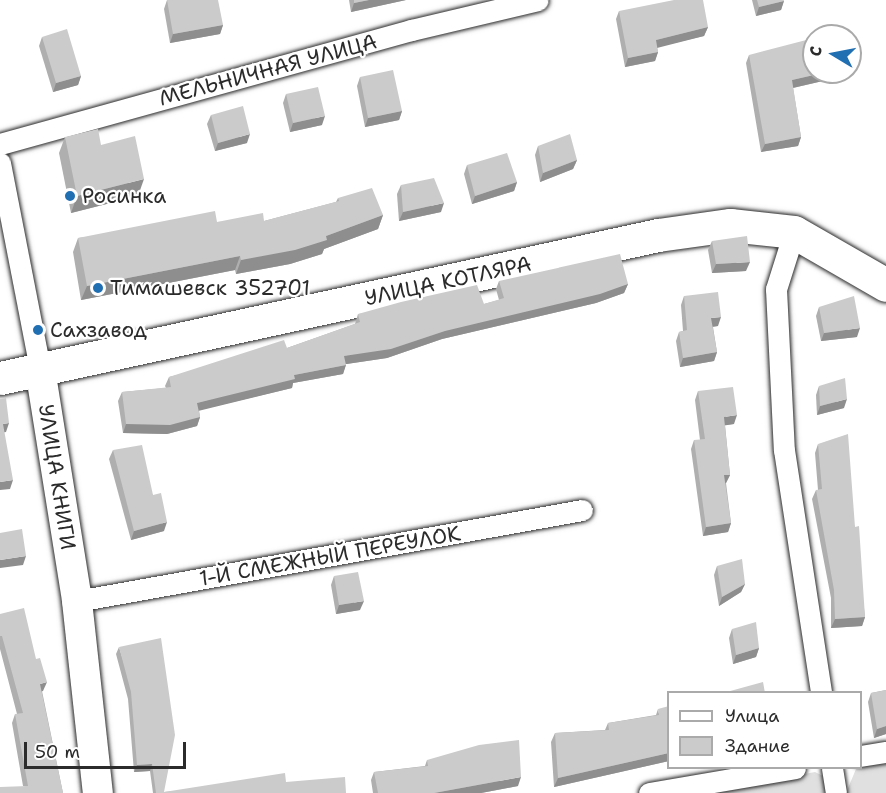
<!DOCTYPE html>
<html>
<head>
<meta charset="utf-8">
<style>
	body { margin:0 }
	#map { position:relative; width:886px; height:793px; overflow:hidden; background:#fff; font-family:"Shantell Sans",sans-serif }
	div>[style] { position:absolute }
	.green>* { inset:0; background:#e0e0e0 }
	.roads { filter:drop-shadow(0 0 2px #2b2b2b) drop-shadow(0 0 2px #2b2b2b) }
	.street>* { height:21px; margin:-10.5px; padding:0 10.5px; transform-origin:10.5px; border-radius:10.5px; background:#fff }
	.secondary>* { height:30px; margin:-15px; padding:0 15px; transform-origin:15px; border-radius:15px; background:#fff }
	.primary>* { height:33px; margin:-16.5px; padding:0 16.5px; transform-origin:16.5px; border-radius:16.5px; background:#fff }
	.wall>* { inset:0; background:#afafaf }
	.shaded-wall>* { inset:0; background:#8e8e8e }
	.building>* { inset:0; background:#cbcbcb }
	.dots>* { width:16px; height:16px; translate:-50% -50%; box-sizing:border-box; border:3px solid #fff; border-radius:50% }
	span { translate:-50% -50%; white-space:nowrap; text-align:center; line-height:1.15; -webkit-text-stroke:4.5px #fff; paint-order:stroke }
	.street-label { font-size:21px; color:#2b2b2b }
	.poi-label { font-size:21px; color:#2b2b2b }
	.left { translate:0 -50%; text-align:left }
	.legend { position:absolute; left:667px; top:691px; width:195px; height:78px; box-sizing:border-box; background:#fff; border:2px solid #aaa; margin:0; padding:8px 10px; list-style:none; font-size:18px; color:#2b2b2b }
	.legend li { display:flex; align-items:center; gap:12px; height:30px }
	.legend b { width:30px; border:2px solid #aaa }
	.north { position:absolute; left:802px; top:24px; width:60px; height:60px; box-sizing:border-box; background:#fff; border:2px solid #aaa; border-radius:50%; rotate:280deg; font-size:16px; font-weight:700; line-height:24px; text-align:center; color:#2b2b2b }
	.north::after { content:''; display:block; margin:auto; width:21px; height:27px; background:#1f6fb2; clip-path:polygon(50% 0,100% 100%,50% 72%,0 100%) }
	.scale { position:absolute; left:24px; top:742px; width:162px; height:27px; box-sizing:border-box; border:3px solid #2b2b2b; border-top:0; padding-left:8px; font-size:18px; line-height:21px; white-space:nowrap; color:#2b2b2b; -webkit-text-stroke:4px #fff; paint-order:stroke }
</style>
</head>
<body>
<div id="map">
	<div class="green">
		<i style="clip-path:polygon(886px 760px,886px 793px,846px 793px,856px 769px)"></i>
		<i style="clip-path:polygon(815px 772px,825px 777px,829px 793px,705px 793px)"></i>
	</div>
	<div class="roads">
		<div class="street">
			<i style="left:0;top:144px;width:427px;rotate:-15.5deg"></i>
			<i style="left:411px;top:30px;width:130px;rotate:-13.3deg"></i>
			<i style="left:0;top:163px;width:210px;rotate:79deg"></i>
			<i style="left:794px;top:232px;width:60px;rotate:107.5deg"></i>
			<i style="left:776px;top:289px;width:161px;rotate:87.2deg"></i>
			<i style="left:784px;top:450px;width:245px;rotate:81.3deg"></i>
			<i style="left:77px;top:601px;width:513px;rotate:-10.21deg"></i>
			<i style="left:860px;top:756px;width:26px;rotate:-9deg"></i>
			<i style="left:832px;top:768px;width:25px;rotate:81deg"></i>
			<i style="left:649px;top:793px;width:148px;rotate:-9.7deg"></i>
		</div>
		<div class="secondary">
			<i style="left:40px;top:369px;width:235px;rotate:80.9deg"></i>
			<i style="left:77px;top:601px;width:193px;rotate:83.8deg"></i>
		</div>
		<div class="primary">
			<i style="left:0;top:378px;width:673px;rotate:-12.26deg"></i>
			<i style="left:658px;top:235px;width:73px;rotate:-7.9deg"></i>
			<i style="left:730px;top:225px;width:64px;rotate:6.2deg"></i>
			<i style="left:794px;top:232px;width:106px;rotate:29.9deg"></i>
		</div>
	</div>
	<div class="wall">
		<i style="clip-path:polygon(167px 0,223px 25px,220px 34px,170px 43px,164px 9px)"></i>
		<i style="clip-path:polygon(349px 0,406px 0,351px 12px)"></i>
		<i style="clip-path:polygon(752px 0,784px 0,781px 10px,756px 16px)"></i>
		<i style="clip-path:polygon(619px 11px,708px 27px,704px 36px,657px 47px,658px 52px,655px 61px,625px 67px,616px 19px)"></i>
		<i style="clip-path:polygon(42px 37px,81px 76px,78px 85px,53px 92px,39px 46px)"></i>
		<i style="clip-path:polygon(749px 55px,814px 72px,842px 72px,840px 77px,793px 88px,801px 137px,798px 146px,761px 152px,746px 63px)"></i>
		<i style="clip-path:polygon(360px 77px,402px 111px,399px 120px,365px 127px,357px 86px)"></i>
		<i style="clip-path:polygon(286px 94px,322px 125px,290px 132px,283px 103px)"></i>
		<i style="clip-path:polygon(211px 115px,247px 143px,215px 151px,207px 124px)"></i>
		<i style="clip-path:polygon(65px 137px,101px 145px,138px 196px,71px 213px,59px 153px)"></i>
		<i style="clip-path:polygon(538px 146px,577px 160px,573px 169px,540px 182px,535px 155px)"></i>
		<i style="clip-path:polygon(467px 165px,517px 182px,514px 191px,472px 204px,464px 174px)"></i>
		<i style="clip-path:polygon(401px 185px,441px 212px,399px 221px,397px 194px)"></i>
		<i style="clip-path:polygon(338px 198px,383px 215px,378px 229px,324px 249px,322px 254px,290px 264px,236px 274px,235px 270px,81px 300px,73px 252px,78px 238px,217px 222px,264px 221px,336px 202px)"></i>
		<i style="clip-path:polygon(712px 241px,746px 271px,712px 273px,708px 250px)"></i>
		<i style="clip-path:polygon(499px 281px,628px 284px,624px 293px,596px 303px,442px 339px,387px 358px,346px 364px,343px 374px,293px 383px,292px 388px,199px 410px,200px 417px,197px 426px,167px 434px,123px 433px,118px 401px,122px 392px,166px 388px,165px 386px,169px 377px,287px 348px,355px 324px,358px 314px,484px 304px,499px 300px,496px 289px)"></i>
		<i style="clip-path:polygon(684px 296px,718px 326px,713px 327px,717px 352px,714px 361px,680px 367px,676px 341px,679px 332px,683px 331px,681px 305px)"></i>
		<i style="clip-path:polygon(819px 307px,857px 337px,821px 341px,816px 316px)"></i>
		<i style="clip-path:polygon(819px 386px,844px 408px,817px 415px,816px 395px)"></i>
		<i style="clip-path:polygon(698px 391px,734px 424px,725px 425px,730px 475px,726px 483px,731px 523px,728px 532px,703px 536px,691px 449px,694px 440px,700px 440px,695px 400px)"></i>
		<i style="clip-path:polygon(818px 444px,855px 527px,865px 617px,862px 626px,831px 628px,831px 598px,812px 499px,816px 490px,818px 490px,815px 453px)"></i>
		<i style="clip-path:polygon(113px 450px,153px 495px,164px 531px,131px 540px,109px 459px)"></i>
		<i style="clip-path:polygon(717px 566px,745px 584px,741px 592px,719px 606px,714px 575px)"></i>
		<i style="clip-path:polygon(334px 576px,360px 610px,336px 614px,331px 585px)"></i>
		<i style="clip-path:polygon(0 614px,43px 691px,42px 691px,63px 793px,23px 786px,12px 723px,15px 714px,17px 714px,0 649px)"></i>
		<i style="clip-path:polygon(732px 629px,759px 648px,756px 657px,733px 664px,729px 638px)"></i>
		<i style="clip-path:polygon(119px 647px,164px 792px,286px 782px,346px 793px,153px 793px,150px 771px,134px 772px,128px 699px,116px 654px)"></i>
		<i style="clip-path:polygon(886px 690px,886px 734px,874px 738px,868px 702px,871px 693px)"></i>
		<i style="clip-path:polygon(658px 709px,669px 761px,554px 787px,551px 742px,555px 733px,605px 730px,608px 723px,656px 715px)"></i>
		<i style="clip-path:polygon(427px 760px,518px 786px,481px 793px,373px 793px,371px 780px,374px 772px,425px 766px)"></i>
	</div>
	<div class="shaded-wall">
		<i style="clip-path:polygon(369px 0,406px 0,351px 12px,354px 3px)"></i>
		<i style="clip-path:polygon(784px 1px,781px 10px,756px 16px,759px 7px)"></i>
		<i style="clip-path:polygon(223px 25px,220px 34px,170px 43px,173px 34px)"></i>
		<i style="clip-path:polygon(708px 27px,704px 36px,653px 49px,656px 40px)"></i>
		<i style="clip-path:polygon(658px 52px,655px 61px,625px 67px,628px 58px)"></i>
		<i style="clip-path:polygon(827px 72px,842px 72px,840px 77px,788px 89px,792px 80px)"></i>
		<i style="clip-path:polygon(81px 76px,78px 85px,53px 92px,56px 83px)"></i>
		<i style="clip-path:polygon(402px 111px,399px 120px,365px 127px,368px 118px)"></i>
		<i style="clip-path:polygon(325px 116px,322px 125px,290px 132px,293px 123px)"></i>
		<i style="clip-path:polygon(250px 134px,247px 143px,215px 151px,218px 143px)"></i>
		<i style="clip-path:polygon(801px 137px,798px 146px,761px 152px,765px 144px)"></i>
		<i style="clip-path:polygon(577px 160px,573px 169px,540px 182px,543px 173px)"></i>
		<i style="clip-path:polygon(144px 179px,138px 196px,71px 213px,77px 196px)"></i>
		<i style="clip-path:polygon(517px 182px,514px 191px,472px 204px,475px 196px)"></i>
		<i style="clip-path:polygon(444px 203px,441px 212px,399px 221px,403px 212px)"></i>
		<i style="clip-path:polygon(383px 215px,378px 229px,324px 249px,322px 254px,290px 264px,236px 274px,241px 260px,326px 236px)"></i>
		<i style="clip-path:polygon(240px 256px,235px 270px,81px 300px,87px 286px)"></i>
		<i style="clip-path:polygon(750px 262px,746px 271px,712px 273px,716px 264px)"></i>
		<i style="clip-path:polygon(628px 284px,624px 293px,596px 303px,442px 339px,387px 358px,340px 365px,344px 356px)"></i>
		<i style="clip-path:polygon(721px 317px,718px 326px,708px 327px,711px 318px)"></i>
		<i style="clip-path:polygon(860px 328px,857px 337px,821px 341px,824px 333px)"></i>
		<i style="clip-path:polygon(717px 352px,714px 361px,680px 367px,683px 358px)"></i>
		<i style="clip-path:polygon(346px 365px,343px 374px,293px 383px,292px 388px,194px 412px,197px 403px,294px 375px)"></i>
		<i style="clip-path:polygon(847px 399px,844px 408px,817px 415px,820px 406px)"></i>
		<i style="clip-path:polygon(737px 415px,734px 424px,721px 426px,724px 417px)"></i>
		<i style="clip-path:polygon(200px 417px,197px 426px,167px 434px,123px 433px,126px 424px)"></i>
		<i style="clip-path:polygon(9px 423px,6px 432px,0 433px,3px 424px)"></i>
		<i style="clip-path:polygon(724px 475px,730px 475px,726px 483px,721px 484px)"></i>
		<i style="clip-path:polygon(13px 480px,10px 489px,0 490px,0 482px)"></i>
		<i style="clip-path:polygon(167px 522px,164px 531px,131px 540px,134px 531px)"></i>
		<i style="clip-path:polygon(731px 523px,728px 532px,703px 536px,706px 527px)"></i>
		<i style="clip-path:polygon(26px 556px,23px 565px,0 568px,0 560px)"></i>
		<i style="clip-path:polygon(745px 584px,741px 592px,719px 606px,722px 597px)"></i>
		<i style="clip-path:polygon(364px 601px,360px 610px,336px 614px,339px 605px)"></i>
		<i style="clip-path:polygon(865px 617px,862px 626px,831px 628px,835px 619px)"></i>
		<i style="clip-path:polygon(759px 648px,756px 657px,733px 664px,736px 655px)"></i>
		<i style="clip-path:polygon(47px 682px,43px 691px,37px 693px,40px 684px)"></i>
		<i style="clip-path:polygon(886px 726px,886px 734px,874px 738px,877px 729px)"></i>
		<i style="clip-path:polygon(669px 753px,669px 761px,554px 787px,558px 778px)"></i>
		<i style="clip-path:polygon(152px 764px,150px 771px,134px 772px,137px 765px)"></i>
		<i style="clip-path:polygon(521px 777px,518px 786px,481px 793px,434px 793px)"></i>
	</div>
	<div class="building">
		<i style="clip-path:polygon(167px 0,218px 0,223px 25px,173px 34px)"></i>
		<i style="clip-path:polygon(354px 0,369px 0,354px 3px)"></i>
		<i style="clip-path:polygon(674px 0,703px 0,708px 27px,656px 40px,658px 52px,628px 58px,619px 11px)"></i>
		<i style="clip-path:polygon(757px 0,784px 0,784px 1px,759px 7px)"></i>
		<i style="clip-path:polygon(67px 29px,81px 76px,56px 83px,42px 37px)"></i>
		<i style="clip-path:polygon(835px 33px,836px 36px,824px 36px)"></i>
		<i style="clip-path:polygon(814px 38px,814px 72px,827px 72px,792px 80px,801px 137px,765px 144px,749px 55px)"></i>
		<i style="clip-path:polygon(393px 70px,402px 111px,368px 118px,360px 77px)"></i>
		<i style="clip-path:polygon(318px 87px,325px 116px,293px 123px,286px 94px)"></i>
		<i style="clip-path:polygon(243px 106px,250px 134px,218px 143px,211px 115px)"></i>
		<i style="clip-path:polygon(98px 129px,101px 145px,135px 136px,144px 179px,77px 196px,65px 137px)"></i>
		<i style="clip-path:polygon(570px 134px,577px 160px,543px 173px,538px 146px)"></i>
		<i style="clip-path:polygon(507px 153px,517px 182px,475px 196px,467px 165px)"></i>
		<i style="clip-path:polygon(434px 178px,444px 203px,403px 212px,401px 185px)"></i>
		<i style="clip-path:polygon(372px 188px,383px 215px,326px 236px,327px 240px,295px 250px,241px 260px,240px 256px,87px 286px,78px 238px,215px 211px,217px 222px,263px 213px,264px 221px,339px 201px,338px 198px)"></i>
		<i style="clip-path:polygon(747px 236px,750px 262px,716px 264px,712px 241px)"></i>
		<i style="clip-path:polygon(620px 254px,628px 284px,600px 294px,445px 331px,391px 349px,344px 356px,346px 365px,294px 375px,295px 379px,197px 403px,200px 417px,170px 425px,126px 424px,122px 392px,171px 387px,169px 377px,284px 340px,287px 348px,360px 322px,358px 314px,401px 302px,477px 285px,484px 304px,504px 298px,499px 281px)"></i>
		<i style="clip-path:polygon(718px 292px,721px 317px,711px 318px,717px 352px,683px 358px,679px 332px,687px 330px,684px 296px)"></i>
		<i style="clip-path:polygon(854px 296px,860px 328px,824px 333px,819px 307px)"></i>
		<i style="clip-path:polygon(845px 378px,847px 399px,820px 406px,819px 386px)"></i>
		<i style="clip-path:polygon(733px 387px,737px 415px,724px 417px,730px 475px,724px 475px,731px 523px,706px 527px,694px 440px,705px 439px,698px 391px)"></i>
		<i style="clip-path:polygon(6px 398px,9px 423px,3px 424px,13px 480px,0 482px,0 399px)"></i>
		<i style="clip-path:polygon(848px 434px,855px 527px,859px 526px,865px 617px,835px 619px,834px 590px,816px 490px,822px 489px,818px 444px)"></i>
		<i style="clip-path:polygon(142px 445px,153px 495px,161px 493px,167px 522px,134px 531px,113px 450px)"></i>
		<i style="clip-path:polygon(22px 529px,26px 556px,0 560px,0 533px)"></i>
		<i style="clip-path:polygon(742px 559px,745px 584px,722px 597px,717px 566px)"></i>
		<i style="clip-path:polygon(358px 572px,364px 601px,339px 605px,334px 576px)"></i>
		<i style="clip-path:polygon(24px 608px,36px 659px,40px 658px,47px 682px,40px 684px,63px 793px,0 793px,0 787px,28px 786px,15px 714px,23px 713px,2px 636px,0 636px,0 614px)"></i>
		<i style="clip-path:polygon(756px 622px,759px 648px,736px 655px,732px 629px)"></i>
		<i style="clip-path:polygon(161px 638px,175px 735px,164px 792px,285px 773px,286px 782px,345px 777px,346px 793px,156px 793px,152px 764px,137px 765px,131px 692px,119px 647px)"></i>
		<i style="clip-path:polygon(763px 682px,765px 693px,723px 693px)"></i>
		<i style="clip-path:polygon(886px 690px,886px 726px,877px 729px,871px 693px)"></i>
		<i style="clip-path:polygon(669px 706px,669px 753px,558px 778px,555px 733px,609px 730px,608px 723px,659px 715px,658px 709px)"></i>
		<i style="clip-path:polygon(519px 740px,521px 777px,434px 793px,378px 793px,374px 772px,428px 766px,427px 760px,479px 745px)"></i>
	</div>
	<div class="dots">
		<i style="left:70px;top:196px;background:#1f6fb2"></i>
		<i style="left:98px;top:288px;background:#1f6fb2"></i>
		<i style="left:38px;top:330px;background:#1f6fb2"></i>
	</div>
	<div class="street-label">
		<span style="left:268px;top:70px;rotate:-15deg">МЕЛЬНИЧНАЯ УЛИЦА</span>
		<span style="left:448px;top:281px;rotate:-12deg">УЛИЦА КОТЛЯРА</span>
		<span style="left:57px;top:477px;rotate:81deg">УЛИЦА КНИГИ</span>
		<span style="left:330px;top:556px;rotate:-10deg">1-Й СМЕЖНЫЙ ПЕРЕУЛОК</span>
	</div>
	<div class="poi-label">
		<span class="left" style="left:82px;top:196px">Росинка</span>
		<span class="left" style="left:110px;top:288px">Тимашевск 352701</span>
		<span class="left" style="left:50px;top:330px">Сахзавод</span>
	</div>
	<ul class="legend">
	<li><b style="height:8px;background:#fff"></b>Улица</li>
	<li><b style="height:16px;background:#cbcbcb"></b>Здание</li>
	</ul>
	<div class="north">С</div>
	<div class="scale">50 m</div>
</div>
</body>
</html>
